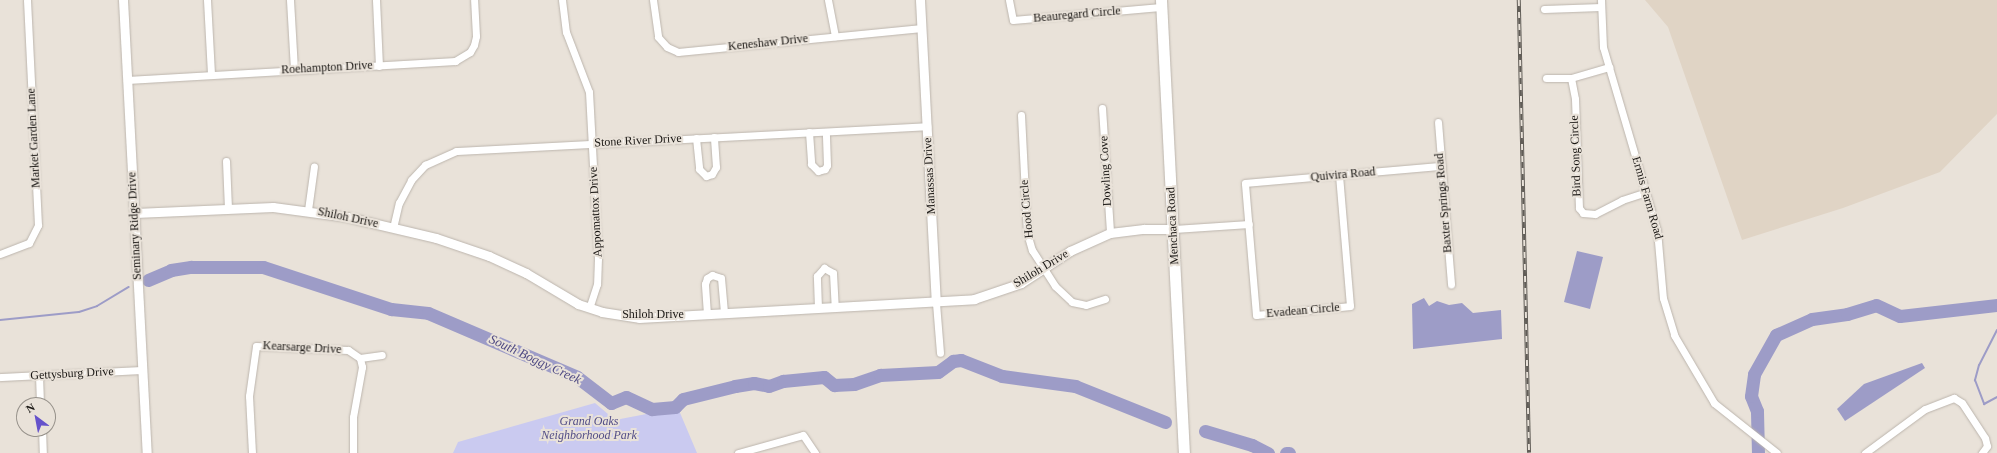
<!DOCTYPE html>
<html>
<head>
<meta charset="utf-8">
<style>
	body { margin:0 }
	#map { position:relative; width:1997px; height:453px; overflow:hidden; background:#e9e2d9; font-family:"Times New Roman",serif }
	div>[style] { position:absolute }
	.built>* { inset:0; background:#e0d4c5 }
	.green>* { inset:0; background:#cacaf0 }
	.water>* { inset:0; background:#9d9cc7 }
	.stream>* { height:2px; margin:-1px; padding:0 1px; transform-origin:1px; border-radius:1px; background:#9d9cc7 }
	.river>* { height:13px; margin:-6.5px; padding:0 6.5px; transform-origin:6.5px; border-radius:6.5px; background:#9d9cc7 }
	.roads { filter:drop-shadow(0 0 1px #bcb5ad) drop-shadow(0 0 1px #bcb5ad) }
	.minor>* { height:7px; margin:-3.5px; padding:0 3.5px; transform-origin:3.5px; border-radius:3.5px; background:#fff }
	.tertiary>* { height:9px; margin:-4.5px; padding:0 4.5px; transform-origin:4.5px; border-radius:4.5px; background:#fff }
	.secondary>* { height:11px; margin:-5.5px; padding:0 5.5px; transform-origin:5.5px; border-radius:5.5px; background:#fff }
	.rail>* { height:3.5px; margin-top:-1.75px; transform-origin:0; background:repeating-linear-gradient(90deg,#e9e2d9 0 6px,#615d57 0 12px); box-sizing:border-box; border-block:1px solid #615d57 }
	span { translate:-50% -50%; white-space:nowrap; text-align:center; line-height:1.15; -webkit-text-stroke:4px #e9e2d9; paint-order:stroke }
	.street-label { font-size:12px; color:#1a1714 }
	.park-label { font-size:12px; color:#524d87; font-style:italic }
	.water-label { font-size:13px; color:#4d4882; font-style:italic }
	.north { position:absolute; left:16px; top:397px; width:40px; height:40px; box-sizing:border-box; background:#e9e2d9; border:1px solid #96918a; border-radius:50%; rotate:328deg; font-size:11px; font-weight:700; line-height:16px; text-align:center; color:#1a1714 }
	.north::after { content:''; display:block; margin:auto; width:14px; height:18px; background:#6552cb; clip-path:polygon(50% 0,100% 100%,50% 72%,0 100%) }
</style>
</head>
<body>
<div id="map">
	<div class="built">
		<i style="clip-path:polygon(1645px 0,1997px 0,1997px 114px,1940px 172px,1843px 208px,1742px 240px,1668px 27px)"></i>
	</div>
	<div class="green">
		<i style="clip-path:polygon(595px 403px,615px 420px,678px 408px,697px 453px,453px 453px,458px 442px)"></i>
	</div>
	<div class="water">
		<i style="clip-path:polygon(1577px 251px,1603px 257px,1590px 309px,1564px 302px)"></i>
		<i style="clip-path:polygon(1424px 298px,1429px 306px,1437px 301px,1449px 305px,1462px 303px,1473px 313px,1501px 310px,1502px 339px,1413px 349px,1412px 304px)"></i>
		<i style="clip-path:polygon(1922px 363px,1925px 368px,1845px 421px,1837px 409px,1864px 384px)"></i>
	</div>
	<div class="stream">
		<i style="left:0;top:320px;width:79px;rotate:-5.8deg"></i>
		<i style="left:79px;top:312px;width:19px;rotate:-18deg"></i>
		<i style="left:97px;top:306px;width:37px;rotate:-31deg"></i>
		<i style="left:1997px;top:330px;width:39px;rotate:117deg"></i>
		<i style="left:1979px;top:365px;width:16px;rotate:105deg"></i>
		<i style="left:1975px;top:380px;width:26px;rotate:69deg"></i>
		<i style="left:1984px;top:404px;width:15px;rotate:-28deg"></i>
	</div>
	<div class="river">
		<i style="left:148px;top:280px;width:25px;rotate:-23deg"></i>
		<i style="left:171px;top:270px;width:20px;rotate:-9deg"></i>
		<i style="left:191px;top:267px;width:72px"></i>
		<i style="left:263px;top:267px;width:135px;rotate:18.2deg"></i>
		<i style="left:391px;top:309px;width:37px;rotate:6deg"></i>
		<i style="left:428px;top:313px;width:162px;rotate:23.2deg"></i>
		<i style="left:577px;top:377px;width:43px;rotate:37.4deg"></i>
		<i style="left:611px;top:403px;width:16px;rotate:-22deg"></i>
		<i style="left:626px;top:397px;width:29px;rotate:25deg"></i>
		<i style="left:652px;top:409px;width:23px;rotate:-5deg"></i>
		<i style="left:675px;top:407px;width:11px;rotate:-45deg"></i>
		<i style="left:683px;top:399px;width:54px;rotate:-14deg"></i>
		<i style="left:735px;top:386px;width:19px;rotate:-9deg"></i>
		<i style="left:754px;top:383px;width:15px;rotate:11deg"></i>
		<i style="left:769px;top:386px;width:15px;rotate:-20deg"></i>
		<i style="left:783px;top:381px;width:41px;rotate:-5.6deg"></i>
		<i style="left:824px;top:377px;width:13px;rotate:39deg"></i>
		<i style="left:834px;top:385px;width:20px;rotate:-3deg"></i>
		<i style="left:854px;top:384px;width:28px;rotate:-19deg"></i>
		<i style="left:880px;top:375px;width:58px;rotate:-3deg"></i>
		<i style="left:938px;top:372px;width:19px;rotate:-36deg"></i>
		<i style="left:953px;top:361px;width:8px;rotate:-7deg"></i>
		<i style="left:961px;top:360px;width:44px;rotate:21.3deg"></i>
		<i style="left:1002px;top:376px;width:74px;rotate:7.8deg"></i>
		<i style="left:1075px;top:386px;width:97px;rotate:21.8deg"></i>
		<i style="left:1205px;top:431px;width:49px;rotate:16.6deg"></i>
		<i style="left:1252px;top:445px;width:18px;rotate:27deg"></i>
		<i style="left:1286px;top:453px;width:3px"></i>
		<i style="left:1758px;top:453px;width:42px;rotate:-91.4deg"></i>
		<i style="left:1757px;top:411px;width:16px;rotate:-112deg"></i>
		<i style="left:1751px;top:396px;width:22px;rotate:-82deg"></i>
		<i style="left:1754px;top:374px;width:45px;rotate:-60.6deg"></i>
		<i style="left:1776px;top:335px;width:39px;rotate:-24deg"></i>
		<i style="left:1812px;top:319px;width:35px;rotate:-8deg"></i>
		<i style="left:1847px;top:314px;width:30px;rotate:-17deg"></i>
		<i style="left:1876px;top:305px;width:26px;rotate:25deg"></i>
		<i style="left:1900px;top:316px;width:98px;rotate:-6.5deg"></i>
	</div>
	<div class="roads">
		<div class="minor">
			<i style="left:207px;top:0;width:74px;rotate:86.9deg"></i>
			<i style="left:290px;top:0;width:70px;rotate:86.7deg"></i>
			<i style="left:376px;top:0;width:66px;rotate:87.4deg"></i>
			<i style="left:562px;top:0;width:32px;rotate:83deg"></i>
			<i style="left:566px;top:32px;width:64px;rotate:69deg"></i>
			<i style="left:589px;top:92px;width:166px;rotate:86.9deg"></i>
			<i style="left:598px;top:258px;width:26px;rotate:92deg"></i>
			<i style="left:597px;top:284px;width:25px;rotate:108deg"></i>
			<i style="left:653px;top:0;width:37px;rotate:82deg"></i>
			<i style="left:658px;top:37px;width:13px;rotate:48deg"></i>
			<i style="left:667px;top:47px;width:12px;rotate:24deg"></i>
			<i style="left:678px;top:52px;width:245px;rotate:-5.6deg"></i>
			<i style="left:828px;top:0;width:37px;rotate:79deg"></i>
			<i style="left:1009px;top:0;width:20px;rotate:79deg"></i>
			<i style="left:1013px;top:20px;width:149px;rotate:-5deg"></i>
			<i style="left:1601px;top:0;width:47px;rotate:87.6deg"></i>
			<i style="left:1603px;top:47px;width:191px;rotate:73.6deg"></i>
			<i style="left:1657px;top:230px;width:68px;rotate:85deg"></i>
			<i style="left:1663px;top:298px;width:39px;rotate:73deg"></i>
			<i style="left:1674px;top:335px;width:79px;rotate:59.5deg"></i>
			<i style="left:1714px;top:403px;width:80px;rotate:38.4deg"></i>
			<i style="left:1544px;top:9px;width:57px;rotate:-2deg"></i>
			<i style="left:1546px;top:78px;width:25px"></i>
			<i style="left:1571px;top:78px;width:40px;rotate:-16deg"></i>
			<i style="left:1571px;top:78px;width:21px;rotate:79deg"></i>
			<i style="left:1575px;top:99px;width:109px;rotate:87.9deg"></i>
			<i style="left:1579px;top:208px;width:6px;rotate:51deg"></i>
			<i style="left:1583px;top:213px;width:12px;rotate:5deg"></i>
			<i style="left:1595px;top:214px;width:30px;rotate:-27deg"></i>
			<i style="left:1622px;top:200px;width:25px;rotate:-18deg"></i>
			<i style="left:127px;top:80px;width:329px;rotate:-3.3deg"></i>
			<i style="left:455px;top:61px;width:17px;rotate:-31deg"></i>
			<i style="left:470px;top:52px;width:8px;rotate:-60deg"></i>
			<i style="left:474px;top:45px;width:9px;rotate:-77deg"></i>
			<i style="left:476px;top:36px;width:36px;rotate:-93deg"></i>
			<i style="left:1102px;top:108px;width:125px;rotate:86.3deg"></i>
			<i style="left:1021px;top:115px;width:118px;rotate:87.1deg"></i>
			<i style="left:1027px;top:233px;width:18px;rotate:74deg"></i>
			<i style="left:1032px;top:250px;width:43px;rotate:57.4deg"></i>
			<i style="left:1055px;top:286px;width:23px;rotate:43deg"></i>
			<i style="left:1072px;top:302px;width:14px;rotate:12deg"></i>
			<i style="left:1086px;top:305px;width:20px;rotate:-18deg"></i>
			<i style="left:1438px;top:122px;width:163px;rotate:85.4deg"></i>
			<i style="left:809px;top:132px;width:32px;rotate:86deg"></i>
			<i style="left:811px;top:164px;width:10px;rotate:45deg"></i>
			<i style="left:818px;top:171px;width:7px;rotate:-16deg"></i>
			<i style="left:825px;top:169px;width:4px;rotate:-63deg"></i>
			<i style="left:827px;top:165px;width:33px;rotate:-92deg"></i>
			<i style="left:696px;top:138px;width:31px;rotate:84deg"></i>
			<i style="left:699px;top:169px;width:10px;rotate:45deg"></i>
			<i style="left:706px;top:176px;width:6px;rotate:-18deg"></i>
			<i style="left:712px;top:174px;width:8px;rotate:-60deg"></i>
			<i style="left:716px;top:167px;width:30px;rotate:-94deg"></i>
			<i style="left:226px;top:161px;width:47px;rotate:87.6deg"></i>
			<i style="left:1339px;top:175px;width:131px;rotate:85.2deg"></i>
			<i style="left:1350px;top:306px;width:94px;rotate:174.5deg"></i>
			<i style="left:1256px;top:315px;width:132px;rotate:-94.8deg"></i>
			<i style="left:1245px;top:183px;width:197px;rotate:-5deg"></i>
			<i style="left:308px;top:210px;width:44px;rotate:-82.2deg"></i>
			<i style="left:393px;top:228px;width:26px;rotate:-77deg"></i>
			<i style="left:399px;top:203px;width:26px;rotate:-62deg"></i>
			<i style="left:411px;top:180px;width:21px;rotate:-47deg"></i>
			<i style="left:425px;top:165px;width:34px;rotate:-24deg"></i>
			<i style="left:456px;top:151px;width:472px;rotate:-3deg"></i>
			<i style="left:1174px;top:229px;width:75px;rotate:-3.8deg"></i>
			<i style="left:0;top:254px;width:31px;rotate:-21deg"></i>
			<i style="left:29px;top:243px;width:20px;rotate:-63deg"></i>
			<i style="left:38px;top:225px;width:225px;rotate:-92.8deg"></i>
			<i style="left:936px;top:303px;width:50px;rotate:85.4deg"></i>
			<i style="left:818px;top:308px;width:32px;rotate:-92deg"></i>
			<i style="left:817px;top:276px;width:11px;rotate:-49deg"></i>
			<i style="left:824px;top:268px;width:10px;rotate:29deg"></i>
			<i style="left:833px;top:273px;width:34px;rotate:87deg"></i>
			<i style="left:707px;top:314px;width:30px;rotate:-94deg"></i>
			<i style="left:705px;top:284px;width:6px;rotate:-72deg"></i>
			<i style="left:707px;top:278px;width:6px;rotate:-31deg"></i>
			<i style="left:712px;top:275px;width:9px;rotate:18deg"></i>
			<i style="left:721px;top:278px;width:35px;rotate:85deg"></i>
			<i style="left:39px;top:375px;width:30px;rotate:88deg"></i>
			<i style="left:0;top:377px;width:143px;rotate:-2.8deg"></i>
			<i style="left:42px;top:429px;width:24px;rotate:88deg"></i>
			<i style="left:252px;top:453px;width:57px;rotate:-93deg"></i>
			<i style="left:249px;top:396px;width:50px;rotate:-82deg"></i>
			<i style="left:256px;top:346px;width:92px;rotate:2.5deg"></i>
			<i style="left:348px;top:350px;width:14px;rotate:34deg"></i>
			<i style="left:360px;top:358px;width:22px;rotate:-8deg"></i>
			<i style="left:353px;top:453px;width:36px;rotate:-90deg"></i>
			<i style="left:353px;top:417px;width:51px;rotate:-79.8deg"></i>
			<i style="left:362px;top:367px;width:9px;rotate:-103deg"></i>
			<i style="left:738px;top:453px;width:67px;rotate:-15.5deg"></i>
			<i style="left:803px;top:435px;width:22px;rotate:56deg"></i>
			<i style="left:1865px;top:453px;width:74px;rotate:-36.3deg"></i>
			<i style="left:1925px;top:409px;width:31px;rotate:-21deg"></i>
			<i style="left:1954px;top:398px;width:9px;rotate:32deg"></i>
			<i style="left:1962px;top:403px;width:42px;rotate:56.7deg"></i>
			<i style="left:1985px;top:438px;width:8px;rotate:76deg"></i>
			<i style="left:1987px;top:446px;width:9px;rotate:126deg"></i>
		</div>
		<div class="tertiary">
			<i style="left:123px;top:0;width:454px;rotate:87deg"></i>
			<i style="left:920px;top:0;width:303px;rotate:87deg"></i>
			<i style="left:135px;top:213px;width:138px;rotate:-2.5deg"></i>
			<i style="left:273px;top:207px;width:75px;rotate:7.7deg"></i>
			<i style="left:347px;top:217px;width:91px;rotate:13.3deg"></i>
			<i style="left:436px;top:238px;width:56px;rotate:18.8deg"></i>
			<i style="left:489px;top:256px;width:41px;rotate:24.7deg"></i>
			<i style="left:526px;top:273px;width:61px;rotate:30.8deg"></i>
			<i style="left:578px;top:304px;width:25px;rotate:18deg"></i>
			<i style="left:602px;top:312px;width:37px;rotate:9deg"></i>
			<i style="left:639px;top:318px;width:336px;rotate:-3.2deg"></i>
			<i style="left:974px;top:299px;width:50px;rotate:-18.8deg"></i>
			<i style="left:1021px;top:283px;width:59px;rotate:-33.1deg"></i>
			<i style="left:1070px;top:251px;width:44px;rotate:-24.2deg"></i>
			<i style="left:1110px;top:233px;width:34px;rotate:-7deg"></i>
			<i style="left:1144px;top:229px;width:30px"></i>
		</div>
		<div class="secondary">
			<i style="left:1161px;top:0;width:454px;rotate:87.1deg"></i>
		</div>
	</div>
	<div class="rail">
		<i style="left:1519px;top:0;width:453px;rotate:88.7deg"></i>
	</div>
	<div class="street-label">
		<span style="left:1077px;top:15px;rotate:-5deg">Beauregard Circle</span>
		<span style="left:768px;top:43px;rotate:-6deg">Keneshaw Drive</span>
		<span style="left:327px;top:68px;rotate:-3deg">Roehampton Drive</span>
		<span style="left:34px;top:138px;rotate:-93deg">Market Garden Lane</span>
		<span style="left:638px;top:141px;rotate:-3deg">Stone River Drive</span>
		<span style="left:1576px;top:156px;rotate:-92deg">Bird Song Circle</span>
		<span style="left:1106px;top:171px;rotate:-93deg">Dowling Cove</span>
		<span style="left:1343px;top:175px;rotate:-5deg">Quivira Road</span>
		<span style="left:930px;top:176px;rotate:-93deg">Manassas Drive</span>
		<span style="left:1647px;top:198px;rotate:74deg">Ermis Farm Road</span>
		<span style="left:1444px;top:203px;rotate:-95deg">Baxter Springs Road</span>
		<span style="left:1027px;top:209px;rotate:-95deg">Hood Circle</span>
		<span style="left:596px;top:212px;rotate:-93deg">Appomattox Drive</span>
		<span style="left:348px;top:218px;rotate:12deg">Shiloh Drive</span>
		<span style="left:135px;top:226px;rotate:-93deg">Seminary Ridge Drive</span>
		<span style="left:1173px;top:226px;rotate:-93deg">Menchaca Road</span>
		<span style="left:1041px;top:269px;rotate:-31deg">Shiloh Drive</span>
		<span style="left:1303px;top:311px;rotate:-5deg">Evadean Circle</span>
		<span style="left:653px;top:315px">Shiloh Drive</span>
		<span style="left:302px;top:348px;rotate:3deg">Kearsarge Drive</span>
		<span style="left:72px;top:374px;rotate:-3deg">Gettysburg Drive</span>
	</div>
	<div class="park-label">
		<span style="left:589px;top:429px">Grand Oaks<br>Neighborhood Park</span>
	</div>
	<div class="water-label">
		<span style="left:535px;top:360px;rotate:25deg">South Boggy Creek</span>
	</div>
	<div class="north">N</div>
</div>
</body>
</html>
